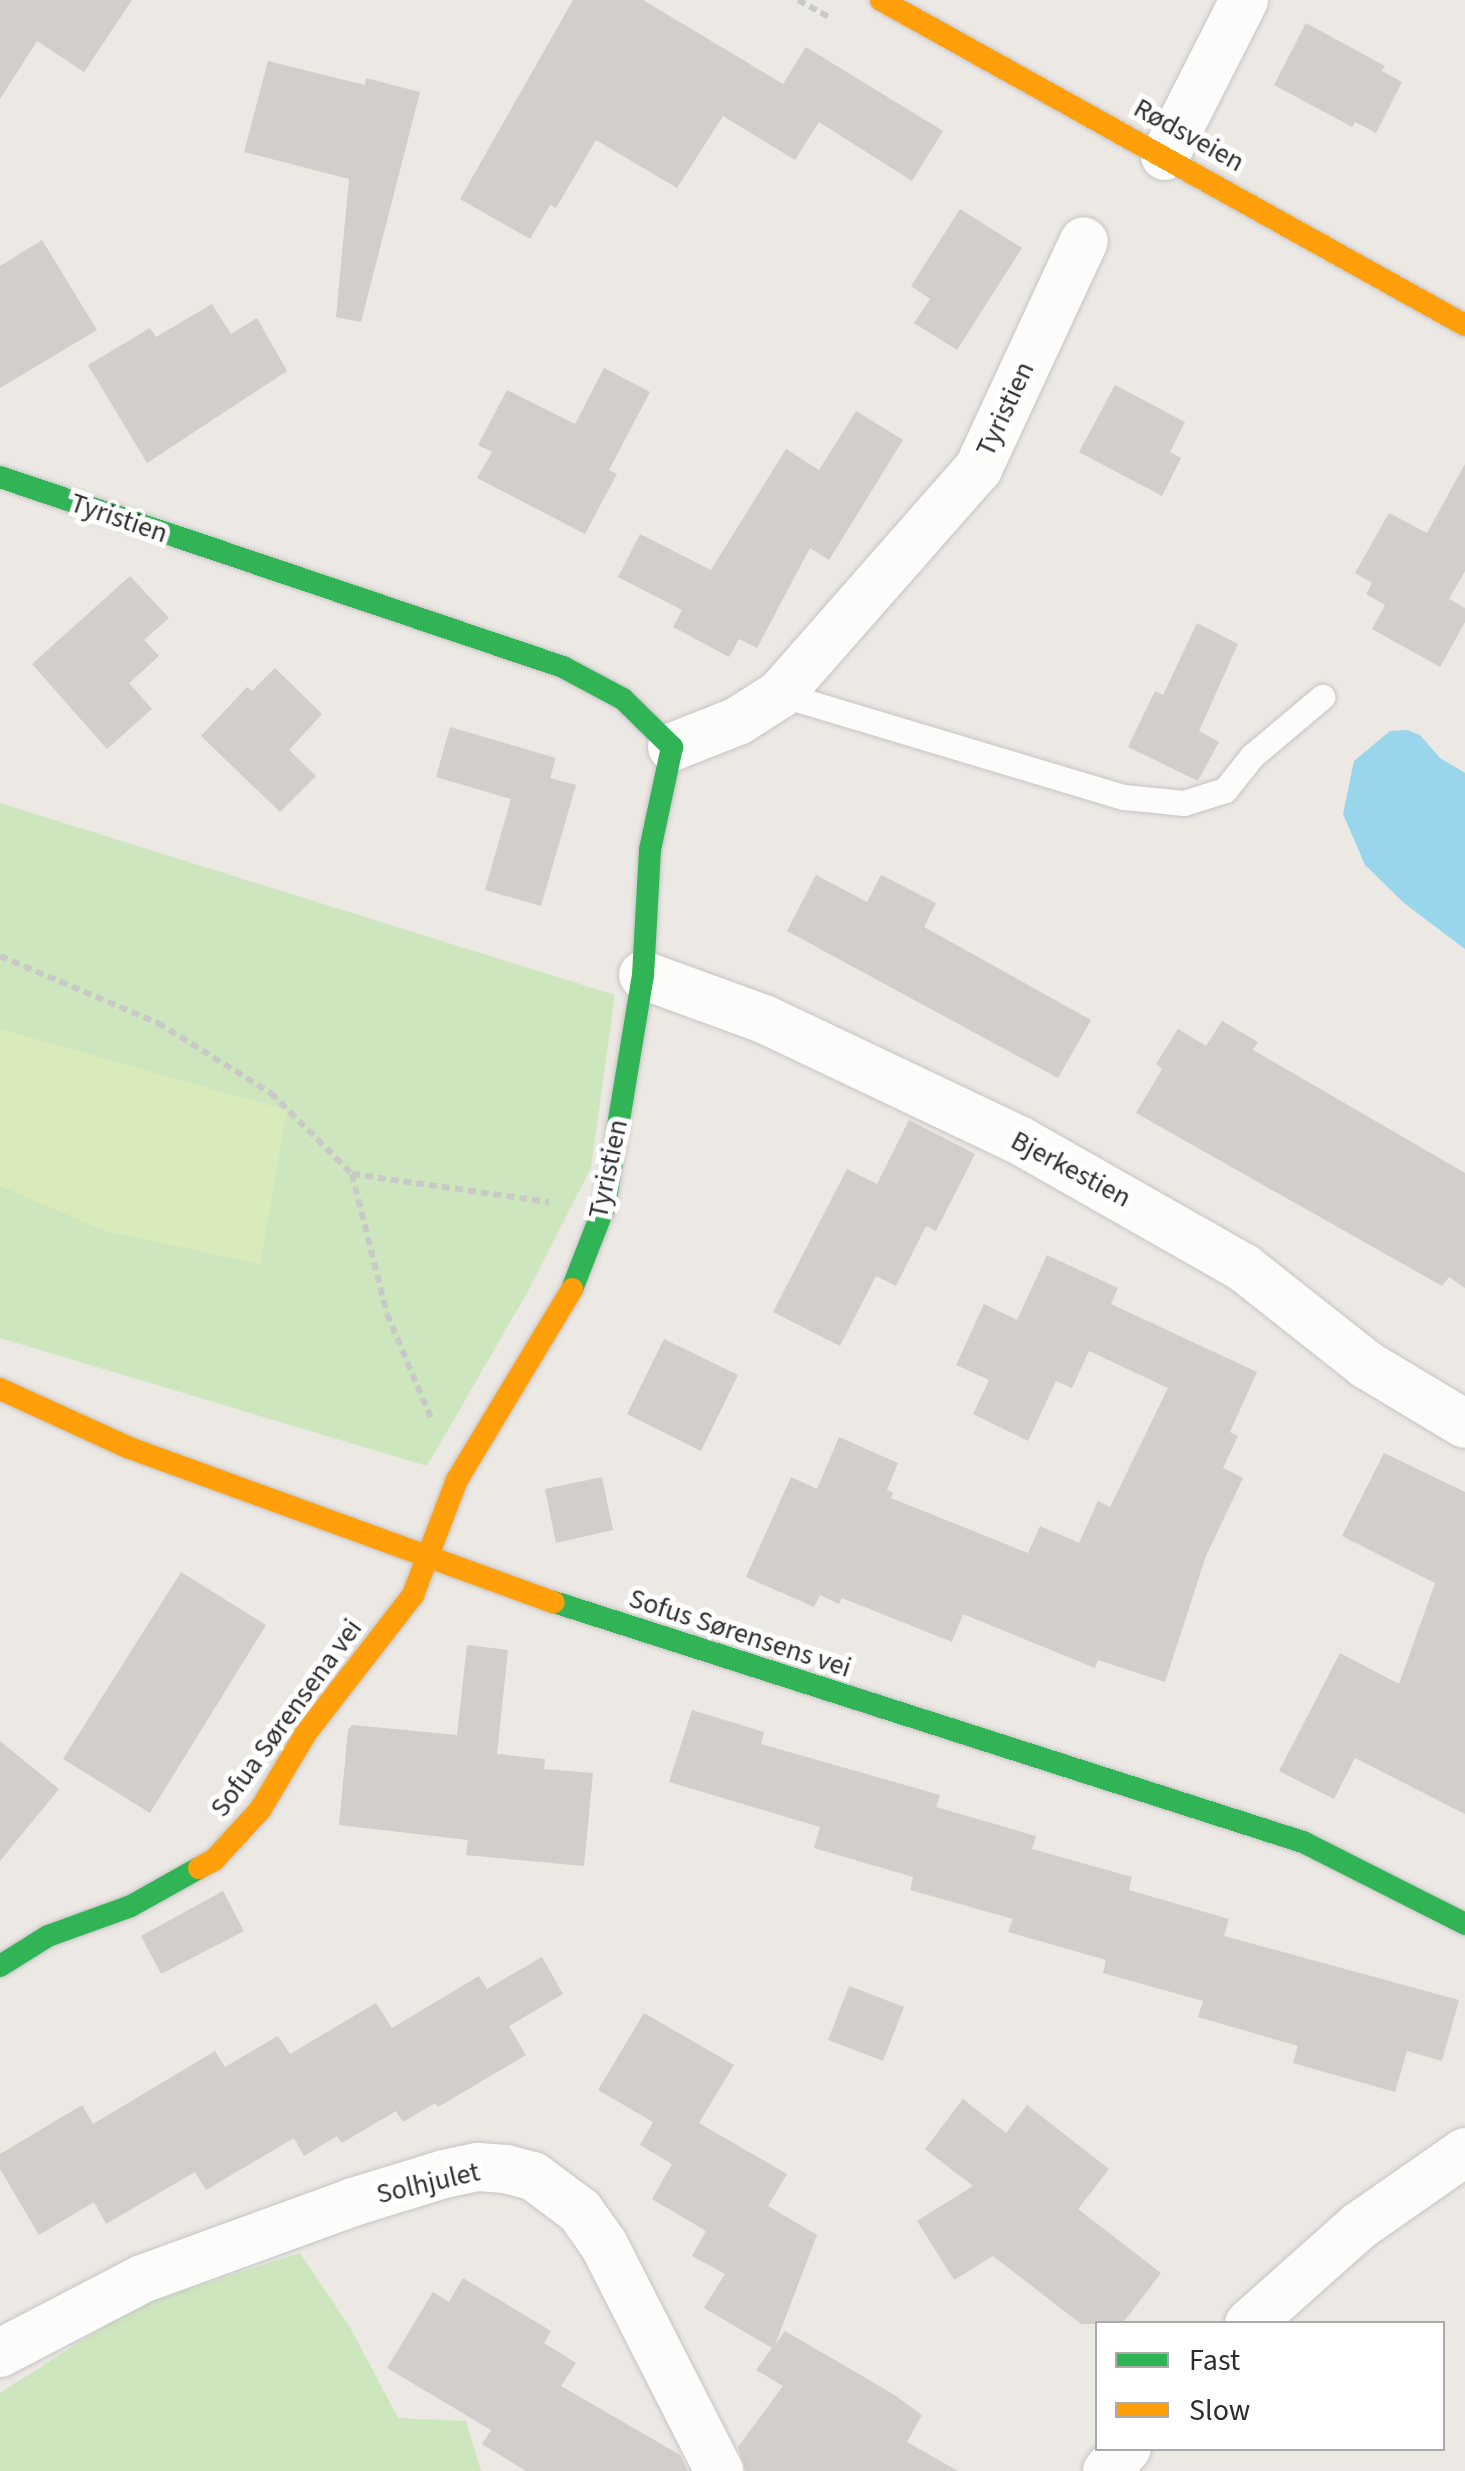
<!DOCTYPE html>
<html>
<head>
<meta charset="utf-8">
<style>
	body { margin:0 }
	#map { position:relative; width:1465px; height:2471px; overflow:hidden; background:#ece8e4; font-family:"Source Sans 3",sans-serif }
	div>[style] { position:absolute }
	.green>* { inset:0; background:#cee6be }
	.pitch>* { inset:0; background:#d9eabb }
	.water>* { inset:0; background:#99d6ec }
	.building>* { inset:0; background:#d1cecb }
	.path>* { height:6px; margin-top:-3px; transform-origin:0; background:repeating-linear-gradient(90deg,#c9c9c8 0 8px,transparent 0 13px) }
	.roads { filter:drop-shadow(0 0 2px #c5c4c5) drop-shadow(0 0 2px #c5c4c5) }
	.lane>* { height:25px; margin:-12.5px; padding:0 12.5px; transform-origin:12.5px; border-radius:12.5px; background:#fcfcfb }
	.street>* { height:48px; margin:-24px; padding:0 24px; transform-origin:24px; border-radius:24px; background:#fcfcfb }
	.fast>* { height:22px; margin:-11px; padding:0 11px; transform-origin:11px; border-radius:11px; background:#30b455 }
	.slow>* { height:22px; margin:-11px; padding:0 11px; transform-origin:11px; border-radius:11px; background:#ff9f0a }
	span { translate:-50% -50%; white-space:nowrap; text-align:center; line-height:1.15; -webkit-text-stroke:10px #fff; paint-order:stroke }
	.street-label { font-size:28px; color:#2e2e2e }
	.legend { position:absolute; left:1095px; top:2321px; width:350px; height:130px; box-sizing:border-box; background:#fff; border:2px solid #ababab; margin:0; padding:12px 18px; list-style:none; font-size:30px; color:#2e2e2e }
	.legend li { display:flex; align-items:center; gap:20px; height:50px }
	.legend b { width:50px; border:2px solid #ababab }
</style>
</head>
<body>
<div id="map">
	<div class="green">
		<i style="clip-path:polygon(0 803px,615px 995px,591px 1168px,527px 1293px,427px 1466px,0 1338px)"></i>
		<i style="clip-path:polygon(300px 2253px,351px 2329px,398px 2418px,466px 2421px,481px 2471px,0 2471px,0 2393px,136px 2306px)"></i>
	</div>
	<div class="pitch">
		<i style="clip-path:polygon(0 1029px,287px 1110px,260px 1264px,105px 1231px,0 1186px)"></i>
	</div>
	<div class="water">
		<i style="clip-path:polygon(1407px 730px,1420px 735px,1440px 758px,1465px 773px,1465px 949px,1404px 903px,1365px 865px,1343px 814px,1354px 761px,1390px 731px)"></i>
	</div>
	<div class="building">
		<i style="clip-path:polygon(0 0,132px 0,84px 72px,37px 41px,0 99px)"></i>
		<i style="clip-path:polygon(573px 0,643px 0,783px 84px,806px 47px,943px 131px,912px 181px,819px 122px,795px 160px,723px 116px,677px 188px,596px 140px,556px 208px,550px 205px,530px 239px,460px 199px)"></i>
		<i style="clip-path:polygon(1306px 23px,1385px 66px,1382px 71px,1402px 82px,1376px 133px,1355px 122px,1352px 127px,1274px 85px)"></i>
		<i style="clip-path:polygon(268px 61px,365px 85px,366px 78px,420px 92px,361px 322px,336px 317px,349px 179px,244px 152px)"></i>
		<i style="clip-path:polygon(960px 209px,1022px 248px,957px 350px,914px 323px,930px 299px,911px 286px)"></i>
		<i style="clip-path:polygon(42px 240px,97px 330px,0 388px,0 266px)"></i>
		<i style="clip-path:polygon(212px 304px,231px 334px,257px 318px,287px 371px,147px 463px,88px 365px,150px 328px,156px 337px)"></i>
		<i style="clip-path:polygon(604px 368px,650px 392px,609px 470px,617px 474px,585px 534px,477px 478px,492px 452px,478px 445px,507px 390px,575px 424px)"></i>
		<i style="clip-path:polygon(1115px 385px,1185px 422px,1170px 452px,1181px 458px,1162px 496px,1079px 452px)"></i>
		<i style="clip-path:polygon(856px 411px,903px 440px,829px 560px,810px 548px,757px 648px,739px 639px,729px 657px,673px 627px,682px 610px,618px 577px,640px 534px,711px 570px,786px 449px,819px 470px)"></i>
		<i style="clip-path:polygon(1465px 464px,1465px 571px,1449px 599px,1465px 608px,1465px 622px,1440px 667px,1372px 629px,1385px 605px,1366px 594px,1372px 583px,1355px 573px,1389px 513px,1427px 533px)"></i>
		<i style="clip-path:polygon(130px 576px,169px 618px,144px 640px,159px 656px,129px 683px,152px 709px,107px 749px,32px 664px)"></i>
		<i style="clip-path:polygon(1197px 623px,1238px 644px,1199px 731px,1219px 742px,1198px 781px,1128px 747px,1155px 691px,1163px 695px)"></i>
		<i style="clip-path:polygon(275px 668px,322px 714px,289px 750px,316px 776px,280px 812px,201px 736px,247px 687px,252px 691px)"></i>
		<i style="clip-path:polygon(450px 727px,556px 758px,550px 778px,576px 785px,541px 906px,485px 890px,511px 799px,436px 777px)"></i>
		<i style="clip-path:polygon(816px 875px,867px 902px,881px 875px,936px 903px,924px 927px,1091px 1020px,1058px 1078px,787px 931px)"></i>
		<i style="clip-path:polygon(1222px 1021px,1258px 1042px,1253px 1050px,1465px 1173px,1465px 1288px,1449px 1277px,1442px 1286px,1136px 1113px,1162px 1069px,1156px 1064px,1178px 1029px,1206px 1046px)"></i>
		<i style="clip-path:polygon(909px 1120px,975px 1154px,936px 1231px,926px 1226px,896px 1286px,876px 1276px,840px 1346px,773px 1312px,847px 1169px,877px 1184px)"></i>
		<i style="clip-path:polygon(1047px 1255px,1118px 1288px,1111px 1304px,1257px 1372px,1230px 1432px,1238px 1436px,1223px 1468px,1243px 1478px,1206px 1556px,1165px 1682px,1098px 1660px,1095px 1668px,963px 1614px,952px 1642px,842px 1598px,839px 1604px,820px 1595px,814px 1607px,746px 1577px,791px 1477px,817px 1489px,839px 1437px,898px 1463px,887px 1490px,893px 1493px,891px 1498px,1028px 1553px,1040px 1526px,1079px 1543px,1098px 1501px,1110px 1507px,1168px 1388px,1089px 1351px,1072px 1388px,1056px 1381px,1028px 1441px,973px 1414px,989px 1380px,956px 1365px,984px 1304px,1017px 1320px)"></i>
		<i style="clip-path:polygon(664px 1339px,738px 1375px,701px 1451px,627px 1414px)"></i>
		<i style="clip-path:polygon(1384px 1453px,1465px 1492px,1465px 1814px,1355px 1758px,1334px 1799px,1279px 1771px,1340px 1653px,1399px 1684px,1435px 1583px,1342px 1536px)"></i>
		<i style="clip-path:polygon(602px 1477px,613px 1530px,556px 1543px,545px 1489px)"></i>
		<i style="clip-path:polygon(181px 1572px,266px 1625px,150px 1813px,63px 1759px)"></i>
		<i style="clip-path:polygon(467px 1645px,508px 1650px,497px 1754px,545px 1759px,544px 1769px,593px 1773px,584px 1866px,466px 1855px,468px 1840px,339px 1825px,348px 1730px,352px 1725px,457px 1735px)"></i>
		<i style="clip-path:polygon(692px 1710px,764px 1732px,761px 1744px,940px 1795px,936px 1807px,1036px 1836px,1032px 1849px,1132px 1877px,1129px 1890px,1229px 1919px,1224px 1936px,1459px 2000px,1442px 2061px,1407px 2051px,1395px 2092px,1293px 2063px,1298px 2046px,1198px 2017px,1203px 2001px,1103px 1973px,1106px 1960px,1008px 1932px,1013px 1919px,910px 1890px,913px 1877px,814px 1848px,820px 1827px,669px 1782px)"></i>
		<i style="clip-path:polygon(0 1741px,59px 1789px,0 1861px)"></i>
		<i style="clip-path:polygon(223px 1891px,244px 1931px,161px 1974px,141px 1936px)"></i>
		<i style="clip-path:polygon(542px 1957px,563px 1994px,509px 2026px,526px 2055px,438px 2107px,435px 2103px,403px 2122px,396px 2111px,342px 2143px,337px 2136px,304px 2156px,294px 2138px,206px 2190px,195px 2172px,106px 2224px,94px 2202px,39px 2235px,0 2169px,0 2154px,82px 2105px,93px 2124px,215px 2051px,225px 2067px,278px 2036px,290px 2054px,376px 2003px,392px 2028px,479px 1976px,487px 1989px)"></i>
		<i style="clip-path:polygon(849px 1986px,904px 2007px,883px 2061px,828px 2040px)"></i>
		<i style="clip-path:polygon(644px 2013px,734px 2065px,699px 2123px,787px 2174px,768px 2206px,817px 2235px,775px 2345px,785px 2331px,893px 2394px,922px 2415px,907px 2442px,958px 2471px,746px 2471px,738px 2447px,783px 2386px,756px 2370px,772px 2348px,704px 2308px,725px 2274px,692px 2256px,706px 2231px,652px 2199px,672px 2164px,640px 2145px,653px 2122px,598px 2090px)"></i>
		<i style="clip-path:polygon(963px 2099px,1006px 2133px,1027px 2105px,1109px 2169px,1078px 2209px,1161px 2273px,1122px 2324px,1081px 2324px,993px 2256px,954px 2280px,917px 2221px,973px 2186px,925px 2149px)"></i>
		<i style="clip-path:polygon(463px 2278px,551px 2331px,544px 2343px,576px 2363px,561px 2386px,680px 2455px,688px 2471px,526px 2471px,482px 2444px,491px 2430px,387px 2368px,433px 2292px,449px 2302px)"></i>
	</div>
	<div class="path">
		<i style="left:798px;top:0;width:35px;rotate:29deg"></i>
		<i style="left:0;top:956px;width:172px;rotate:23deg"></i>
		<i style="left:158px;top:1023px;width:133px;rotate:31.8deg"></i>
		<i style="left:271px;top:1093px;width:115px;rotate:45deg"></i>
		<i style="left:352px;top:1174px;width:144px;rotate:76deg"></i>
		<i style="left:387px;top:1314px;width:113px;rotate:67.1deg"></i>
		<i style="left:352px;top:1174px;width:199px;rotate:8.1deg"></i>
	</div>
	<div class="roads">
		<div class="lane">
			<i style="left:780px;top:694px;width:359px;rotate:16.7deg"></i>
			<i style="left:1124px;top:797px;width:60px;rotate:5.7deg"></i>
			<i style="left:1184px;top:803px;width:43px;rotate:-17.6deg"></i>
			<i style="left:1225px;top:790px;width:43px;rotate:-51.5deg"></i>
			<i style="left:1252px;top:756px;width:92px;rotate:-40.1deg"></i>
		</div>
		<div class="street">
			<i style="left:1165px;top:156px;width:175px;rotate:-63.1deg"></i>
			<i style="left:672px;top:747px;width:71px;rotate:-21.5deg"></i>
			<i style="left:738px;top:721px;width:50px;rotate:-32.7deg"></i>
			<i style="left:780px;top:694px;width:300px;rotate:-48.7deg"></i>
			<i style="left:978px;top:469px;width:251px;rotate:-65.1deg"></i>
			<i style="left:643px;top:975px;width:129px;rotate:20deg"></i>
			<i style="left:764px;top:1019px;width:282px;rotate:25.4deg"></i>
			<i style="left:1019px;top:1140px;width:259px;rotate:29.6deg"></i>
			<i style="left:1244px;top:1268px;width:157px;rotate:38.3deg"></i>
			<i style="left:1367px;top:1365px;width:114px;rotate:31deg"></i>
			<i style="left:1249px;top:2324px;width:147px;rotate:-41.7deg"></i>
			<i style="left:1359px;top:2226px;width:129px;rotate:-34.9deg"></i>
			<i style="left:0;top:2353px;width:160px;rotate:-27.5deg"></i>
			<i style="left:142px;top:2279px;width:225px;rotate:-20deg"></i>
			<i style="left:353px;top:2202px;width:95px;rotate:-17.1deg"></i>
			<i style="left:444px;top:2174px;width:35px;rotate:-12deg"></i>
			<i style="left:478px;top:2167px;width:28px;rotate:4deg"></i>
			<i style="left:506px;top:2169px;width:28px;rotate:15deg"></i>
			<i style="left:533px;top:2176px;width:59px;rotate:36.7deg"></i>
			<i style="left:580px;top:2211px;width:42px;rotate:54.8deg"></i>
			<i style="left:604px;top:2245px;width:254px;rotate:63deg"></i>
			<i style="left:1107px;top:2471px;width:30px;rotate:-49deg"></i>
		</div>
		<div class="fast">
			<i style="left:0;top:477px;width:594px;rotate:18.65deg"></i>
			<i style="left:563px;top:667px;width:68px;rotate:28.1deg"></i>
			<i style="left:623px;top:699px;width:69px;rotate:44.4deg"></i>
			<i style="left:672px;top:747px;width:105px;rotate:102.1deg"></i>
			<i style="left:650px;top:850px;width:125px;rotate:93.2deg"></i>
			<i style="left:643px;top:975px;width:233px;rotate:99.4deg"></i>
			<i style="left:605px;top:1205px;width:90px;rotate:111.4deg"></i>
			<i style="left:554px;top:1602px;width:787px;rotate:17.77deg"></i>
			<i style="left:1303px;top:1842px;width:182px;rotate:26.8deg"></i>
			<i style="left:0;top:1966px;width:57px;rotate:-32deg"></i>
			<i style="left:48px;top:1936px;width:88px;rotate:-19.9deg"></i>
			<i style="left:131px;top:1906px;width:78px;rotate:-29.2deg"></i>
		</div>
		<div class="slow">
			<i style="left:881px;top:0;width:668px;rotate:29.1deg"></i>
			<i style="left:0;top:1389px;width:140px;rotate:24.5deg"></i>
			<i style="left:127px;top:1447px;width:454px;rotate:20deg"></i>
			<i style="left:199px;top:1868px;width:17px;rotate:-28deg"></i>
			<i style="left:214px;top:1860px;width:68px;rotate:-47.4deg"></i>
			<i style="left:260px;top:1810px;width:90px;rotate:-59.1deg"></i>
			<i style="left:306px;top:1733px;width:175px;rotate:-52.2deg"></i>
			<i style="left:413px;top:1595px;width:123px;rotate:-69.1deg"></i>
			<i style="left:457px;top:1480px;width:223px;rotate:-58.9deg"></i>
		</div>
	</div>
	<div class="street-label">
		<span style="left:1189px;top:135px;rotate:29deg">Rødsveien</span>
		<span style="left:1005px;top:409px;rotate:-65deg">Tyristien</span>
		<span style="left:119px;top:518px;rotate:19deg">Tyristien</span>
		<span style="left:608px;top:1169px;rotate:-78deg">Tyristien</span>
		<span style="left:1071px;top:1169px;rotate:28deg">Bjerkestien</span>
		<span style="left:740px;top:1633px;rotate:18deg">Sofus Sørensens vei</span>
		<span style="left:286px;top:1718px;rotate:-54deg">Sofua Sørensena vei</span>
		<span style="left:428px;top:2183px;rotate:-13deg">Solhjulet</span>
	</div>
	<ul class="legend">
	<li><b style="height:12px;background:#30b455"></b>Fast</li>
	<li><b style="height:12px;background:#ff9f0a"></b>Slow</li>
	</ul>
</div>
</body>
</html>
